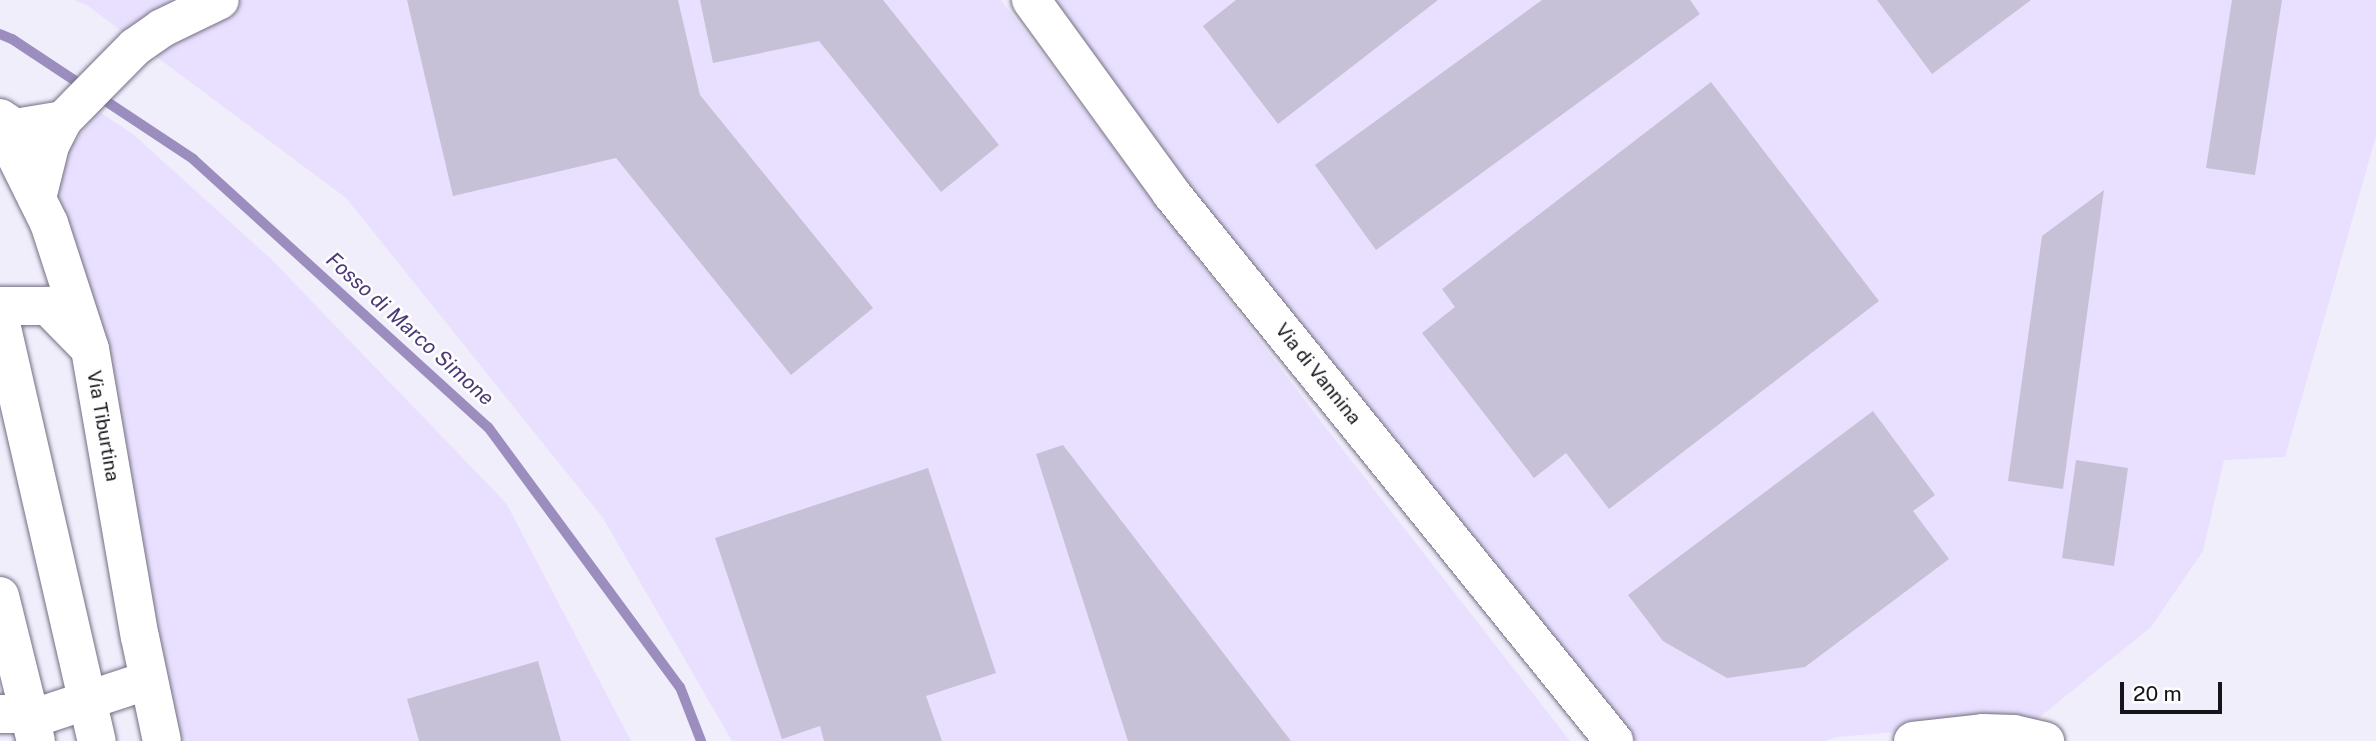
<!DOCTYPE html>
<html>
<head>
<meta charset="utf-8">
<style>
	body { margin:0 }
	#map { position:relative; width:2376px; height:741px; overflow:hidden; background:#f1eefc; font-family:"Public Sans",sans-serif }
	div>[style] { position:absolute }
	.built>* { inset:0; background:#e8e0fe }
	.stream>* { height:10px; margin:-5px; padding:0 5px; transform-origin:5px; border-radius:5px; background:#9b8ebe }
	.building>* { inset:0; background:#c6c1d7 }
	.roads { filter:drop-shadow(0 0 2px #746f82) drop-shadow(0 0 2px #746f82) }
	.minor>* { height:38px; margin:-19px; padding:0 19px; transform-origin:19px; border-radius:19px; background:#fff }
	.major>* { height:38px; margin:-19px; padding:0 19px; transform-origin:19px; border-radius:19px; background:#fff }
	span { translate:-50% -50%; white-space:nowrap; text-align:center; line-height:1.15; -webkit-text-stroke:5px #fefefe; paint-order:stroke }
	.street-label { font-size:19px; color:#16141b }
	.water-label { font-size:21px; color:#4d3876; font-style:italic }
	.scale { position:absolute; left:2120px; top:682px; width:102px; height:32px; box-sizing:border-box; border:4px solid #16141b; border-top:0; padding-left:9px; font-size:21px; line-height:24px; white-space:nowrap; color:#16141b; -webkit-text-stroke:5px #fefefe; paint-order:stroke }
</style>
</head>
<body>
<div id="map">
	<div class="built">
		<i style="clip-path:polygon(74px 0,1001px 0,1309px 406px,1570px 741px,732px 741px,603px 518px,346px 198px,88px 6px)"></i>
		<i style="clip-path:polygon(1052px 0,2376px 0,2376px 136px,2285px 457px,2224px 460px,2203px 551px,2151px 627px,2036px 720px,1837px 737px,1825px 741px,1631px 741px,1195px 197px)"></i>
		<i style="clip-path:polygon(98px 111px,133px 134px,272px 260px,506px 503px,631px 741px,177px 741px,51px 199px,56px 166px)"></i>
	</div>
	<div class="stream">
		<i style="left:0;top:34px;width:13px;rotate:23deg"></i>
		<i style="left:12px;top:39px;width:217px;rotate:33.5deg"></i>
		<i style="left:193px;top:159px;width:399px;rotate:42.3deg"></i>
		<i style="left:488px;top:427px;width:323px;rotate:53.6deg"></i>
		<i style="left:680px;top:687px;width:58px;rotate:68.7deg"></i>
	</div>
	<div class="building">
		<i style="clip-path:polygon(407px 0,678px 0,700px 95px,873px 308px,791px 375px,616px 158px,453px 196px)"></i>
		<i style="clip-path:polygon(700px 0,883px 0,999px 145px,941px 192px,819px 41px,713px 63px)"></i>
		<i style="clip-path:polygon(1236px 0,1438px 0,1278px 124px,1203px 26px)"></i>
		<i style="clip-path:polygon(1542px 0,1690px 0,1700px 14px,1376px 250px,1315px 165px)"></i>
		<i style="clip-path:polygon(1877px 0,2031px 0,1932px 74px)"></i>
		<i style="clip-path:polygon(2232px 0,2282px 0,2255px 175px,2206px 168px)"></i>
		<i style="clip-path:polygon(1711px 82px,1879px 301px,1609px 509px,1566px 453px,1534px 478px,1422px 333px,1455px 307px,1442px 289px)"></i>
		<i style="clip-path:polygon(2104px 190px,2063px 489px,2008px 481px,2042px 236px)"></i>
		<i style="clip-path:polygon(1873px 411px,1935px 495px,1913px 511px,1949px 559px,1805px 667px,1727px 678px,1663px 641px,1628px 595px)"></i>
		<i style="clip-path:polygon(1063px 445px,1291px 741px,1128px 741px,1036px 454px)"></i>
		<i style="clip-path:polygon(2076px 460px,2128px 468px,2114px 566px,2062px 558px)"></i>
		<i style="clip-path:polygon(928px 468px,996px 673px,926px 696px,942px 741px,824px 741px,820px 726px,782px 739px,715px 538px)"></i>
		<i style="clip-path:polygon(538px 661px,561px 741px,419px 741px,407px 699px)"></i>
	</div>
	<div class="roads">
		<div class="minor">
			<i style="left:1031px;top:0;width:238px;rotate:54deg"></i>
			<i style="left:1171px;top:193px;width:705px;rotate:51.05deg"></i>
			<i style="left:0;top:118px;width:18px;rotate:34deg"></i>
			<i style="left:15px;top:128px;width:49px;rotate:-9.5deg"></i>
			<i style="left:63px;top:120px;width:29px;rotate:117deg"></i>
			<i style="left:50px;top:146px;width:54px;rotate:104deg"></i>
			<i style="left:63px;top:120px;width:103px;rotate:-45.4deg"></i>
			<i style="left:135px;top:47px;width:33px;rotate:-35deg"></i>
			<i style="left:162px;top:28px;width:64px;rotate:-25.8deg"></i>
			<i style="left:0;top:124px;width:110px;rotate:63.7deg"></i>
			<i style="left:49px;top:223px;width:133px;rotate:72deg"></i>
			<i style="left:90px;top:349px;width:292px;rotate:80.2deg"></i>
			<i style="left:140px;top:637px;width:106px;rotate:78.1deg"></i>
			<i style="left:0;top:306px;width:48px"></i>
			<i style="left:48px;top:306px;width:54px;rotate:45.7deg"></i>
			<i style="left:0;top:714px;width:46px"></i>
			<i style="left:46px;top:714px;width:108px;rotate:-18.3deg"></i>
			<i style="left:1913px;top:741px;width:70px;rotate:-6.5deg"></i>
			<i style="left:1983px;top:733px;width:31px;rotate:2deg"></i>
			<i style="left:2014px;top:734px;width:32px;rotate:13deg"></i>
		</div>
		<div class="major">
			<i style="left:0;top:319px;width:433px;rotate:77.1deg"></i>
			<i style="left:0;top:596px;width:149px;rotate:76.1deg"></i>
		</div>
	</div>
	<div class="street-label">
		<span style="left:1318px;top:374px;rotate:51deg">Via di Vannina</span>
		<span style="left:103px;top:426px;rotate:80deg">Via Tiburtina</span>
	</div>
	<div class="water-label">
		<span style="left:410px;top:329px;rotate:42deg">Fosso di Marco Simone</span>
	</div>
	<div class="scale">20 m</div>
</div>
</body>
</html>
